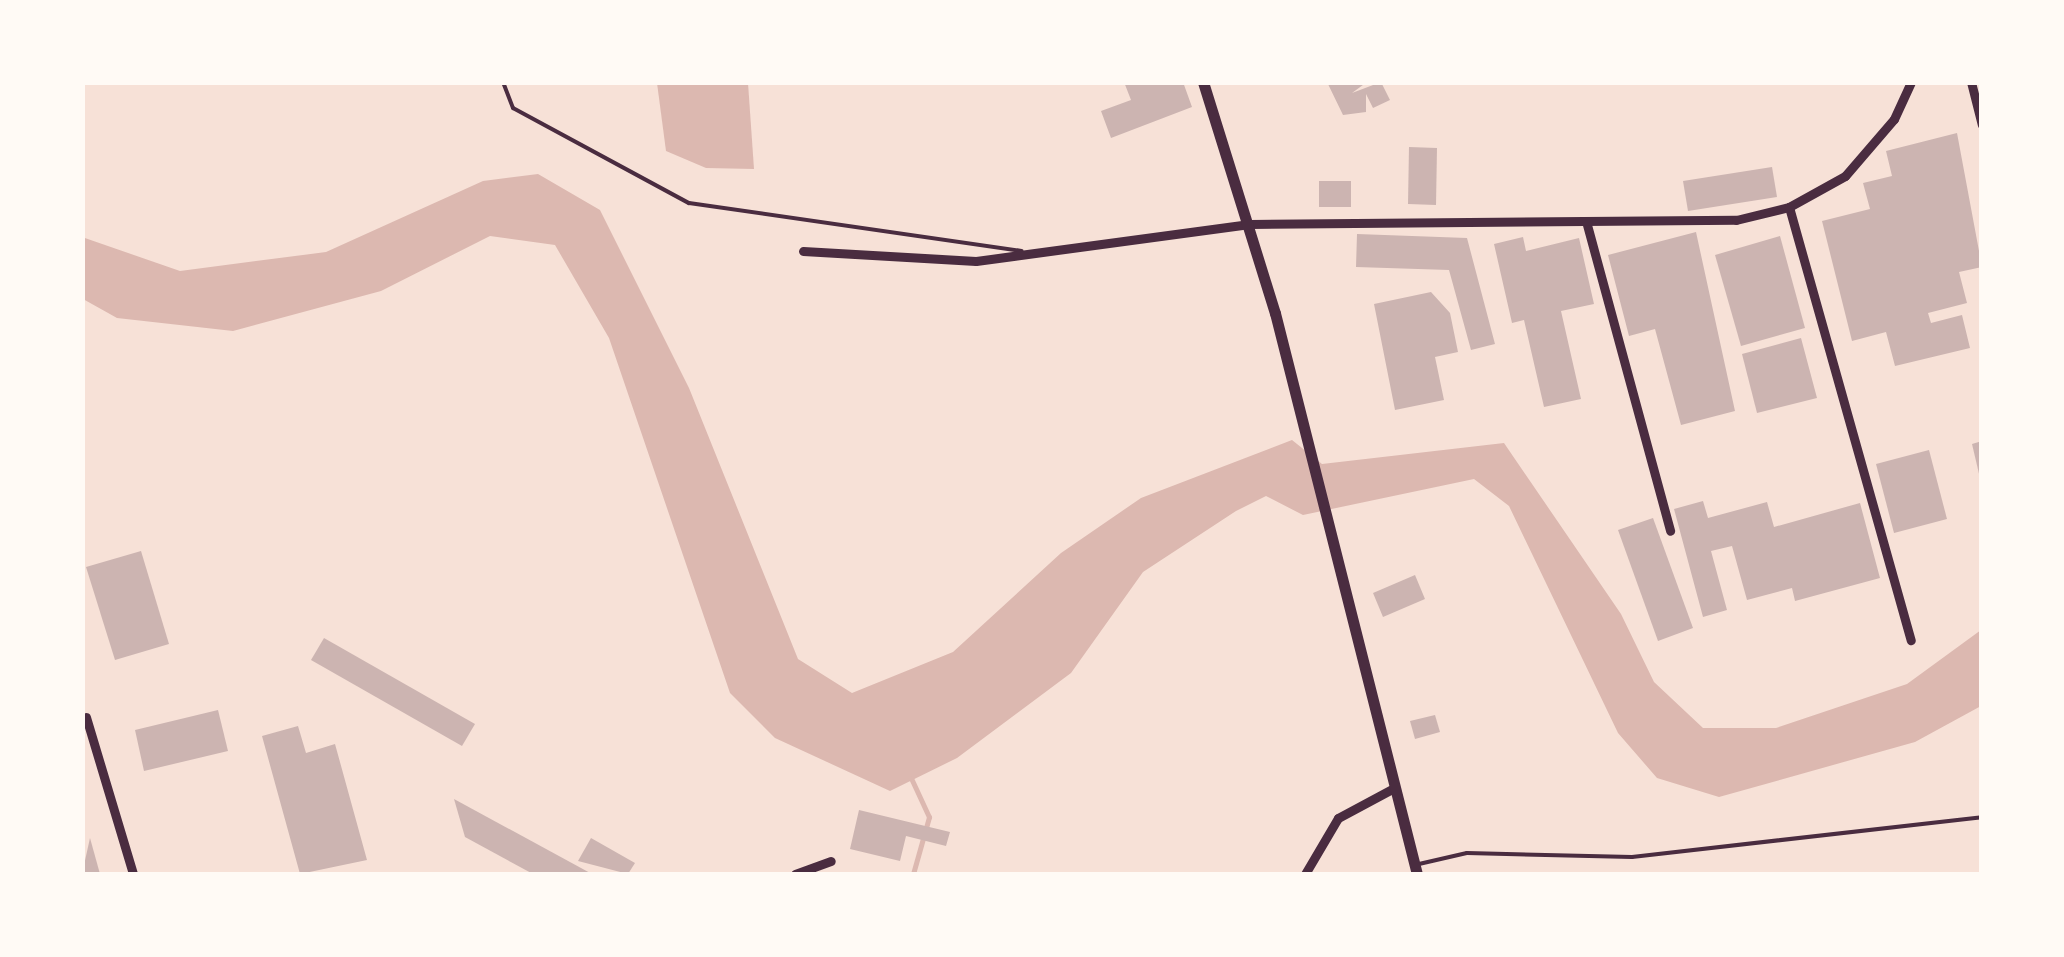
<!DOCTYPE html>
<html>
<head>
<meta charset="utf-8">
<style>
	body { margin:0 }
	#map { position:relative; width:2064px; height:957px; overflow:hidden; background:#f7e1d7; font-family:Inter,sans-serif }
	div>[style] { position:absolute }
	.water>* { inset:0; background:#dcb8b0 }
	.stream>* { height:5px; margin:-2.5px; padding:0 2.5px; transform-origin:2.5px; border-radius:2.5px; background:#dcb8b0 }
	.building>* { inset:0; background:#ccb4b1 }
	.service>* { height:4px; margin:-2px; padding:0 2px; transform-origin:2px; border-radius:2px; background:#4a2c40 }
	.minor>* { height:9px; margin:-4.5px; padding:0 4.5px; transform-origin:4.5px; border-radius:4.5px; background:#4a2c40 }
	.tertiary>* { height:11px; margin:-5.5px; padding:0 5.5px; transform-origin:5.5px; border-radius:5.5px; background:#4a2c40 }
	span { translate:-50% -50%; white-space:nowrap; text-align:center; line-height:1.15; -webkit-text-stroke:9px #fffaf5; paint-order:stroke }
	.frame { position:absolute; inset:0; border:85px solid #fffaf5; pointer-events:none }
</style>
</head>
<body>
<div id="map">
	<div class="water">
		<i style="clip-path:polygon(657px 83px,748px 83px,754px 169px,706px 168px,666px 151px)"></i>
		<i style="clip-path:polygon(538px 174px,600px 210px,689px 388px,798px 659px,852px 693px,953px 652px,1061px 553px,1141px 498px,1292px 440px,1322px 464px,1504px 443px,1621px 614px,1654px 682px,1703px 728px,1776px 728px,1907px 684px,1981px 630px,1981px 706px,1915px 742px,1719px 797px,1657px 778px,1618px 733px,1509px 506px,1474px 479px,1303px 515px,1266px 496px,1236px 511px,1143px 572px,1071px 673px,957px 758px,890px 791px,775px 738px,730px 693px,609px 338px,555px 245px,490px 236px,381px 291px,233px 331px,117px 318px,83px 299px,82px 237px,180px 271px,326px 252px,483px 181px)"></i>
	</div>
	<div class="stream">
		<i style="left:911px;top:778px;width:43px;rotate:65.2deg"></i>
		<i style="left:929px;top:817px;width:59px;rotate:105.7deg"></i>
	</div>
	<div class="building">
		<i style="clip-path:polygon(1124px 82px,1183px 82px,1192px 107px,1111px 138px,1101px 111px,1131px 100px)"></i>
		<i style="clip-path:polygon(1327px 82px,1367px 82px,1352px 93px,1381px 82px,1390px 100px,1373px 108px,1366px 94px,1366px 112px,1343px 115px)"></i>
		<i style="clip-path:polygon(1957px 133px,1982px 267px,1959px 272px,1967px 303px,1928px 313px,1931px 323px,1962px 315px,1970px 348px,1895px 366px,1886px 332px,1852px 341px,1822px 221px,1870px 209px,1863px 183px,1892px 176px,1886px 151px)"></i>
		<i style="clip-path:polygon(1409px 147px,1437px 148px,1436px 205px,1408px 204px)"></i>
		<i style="clip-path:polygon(1772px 167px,1777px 197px,1688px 211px,1683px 181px)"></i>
		<i style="clip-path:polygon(1319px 181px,1351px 181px,1351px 207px,1319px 207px)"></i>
		<i style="clip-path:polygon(1696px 232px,1735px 411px,1681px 425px,1655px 329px,1629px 336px,1608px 255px)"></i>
		<i style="clip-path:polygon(1357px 234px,1467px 238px,1495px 344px,1471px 350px,1449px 270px,1356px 267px)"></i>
		<i style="clip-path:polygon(1780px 236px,1805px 328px,1741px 346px,1715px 255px)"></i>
		<i style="clip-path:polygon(1523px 237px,1526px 251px,1579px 238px,1594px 304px,1561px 311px,1581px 399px,1544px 407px,1524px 320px,1512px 323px,1494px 244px)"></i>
		<i style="clip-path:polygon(1431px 292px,1450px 313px,1458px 352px,1435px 357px,1444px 400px,1395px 410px,1374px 304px)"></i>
		<i style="clip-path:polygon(1801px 338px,1817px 398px,1757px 413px,1742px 354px)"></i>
		<i style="clip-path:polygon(1982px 441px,1982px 478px,1980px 478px,1972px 444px)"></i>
		<i style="clip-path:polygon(1929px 450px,1947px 519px,1894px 533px,1876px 464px)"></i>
		<i style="clip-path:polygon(1703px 501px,1708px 518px,1767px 502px,1774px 527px,1860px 503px,1880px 578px,1795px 601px,1792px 588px,1747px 600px,1732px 546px,1711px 551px,1727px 610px,1703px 617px,1674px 509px)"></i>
		<i style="clip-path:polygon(1653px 518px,1693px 628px,1658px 641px,1618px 530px)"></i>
		<i style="clip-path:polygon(141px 551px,169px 644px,115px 660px,86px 567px)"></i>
		<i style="clip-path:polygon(1415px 575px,1425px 599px,1383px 617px,1373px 593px)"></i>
		<i style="clip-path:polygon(324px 638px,475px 724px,462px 746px,311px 660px)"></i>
		<i style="clip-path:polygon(218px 710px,228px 751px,144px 771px,135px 730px)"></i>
		<i style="clip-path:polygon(1435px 715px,1440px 732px,1415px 739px,1410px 721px)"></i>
		<i style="clip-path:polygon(298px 726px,306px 753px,335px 744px,367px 860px,300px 874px,262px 736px)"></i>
		<i style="clip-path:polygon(454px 799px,592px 874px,533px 874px,465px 837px)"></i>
		<i style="clip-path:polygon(859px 810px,950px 832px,946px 846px,906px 836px,900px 861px,850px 849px)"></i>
		<i style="clip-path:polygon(90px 838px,100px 874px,82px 874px)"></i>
		<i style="clip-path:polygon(591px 838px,635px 863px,628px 874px,578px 861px)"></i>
	</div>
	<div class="service">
		<i style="left:503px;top:82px;width:28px;rotate:69deg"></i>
		<i style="left:513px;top:108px;width:200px;rotate:28.4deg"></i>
		<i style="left:689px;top:203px;width:336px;rotate:8.2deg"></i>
		<i style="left:1419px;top:864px;width:49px;rotate:-12.9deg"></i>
		<i style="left:1467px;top:853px;width:165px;rotate:1.4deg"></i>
		<i style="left:1632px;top:857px;width:352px;rotate:-6.5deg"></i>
	</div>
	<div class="minor">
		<i style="left:1971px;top:82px;width:44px;rotate:75.7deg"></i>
		<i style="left:1789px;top:207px;width:450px;rotate:74.3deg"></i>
		<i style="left:1586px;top:221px;width:321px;rotate:74.8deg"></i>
		<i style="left:803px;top:251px;width:173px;rotate:3.3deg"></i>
		<i style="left:976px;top:261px;width:276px;rotate:-7.7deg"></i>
		<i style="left:1250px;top:224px;width:486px;rotate:-0.5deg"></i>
		<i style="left:1736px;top:220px;width:55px;rotate:-13.8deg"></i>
		<i style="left:1789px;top:207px;width:64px;rotate:-29deg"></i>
		<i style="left:1845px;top:176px;width:75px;rotate:-49.3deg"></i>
		<i style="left:1894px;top:119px;width:41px;rotate:-65.3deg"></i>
		<i style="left:86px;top:717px;width:164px;rotate:73.3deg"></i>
		<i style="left:795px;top:874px;width:38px;rotate:-20deg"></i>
		<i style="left:1305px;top:874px;width:65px;rotate:-59.5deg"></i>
		<i style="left:1338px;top:818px;width:64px;rotate:-28.2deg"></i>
	</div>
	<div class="tertiary">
		<i style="left:1203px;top:82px;width:242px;rotate:72.7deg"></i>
		<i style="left:1275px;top:313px;width:579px;rotate:75.8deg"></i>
	</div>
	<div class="frame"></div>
</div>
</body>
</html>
